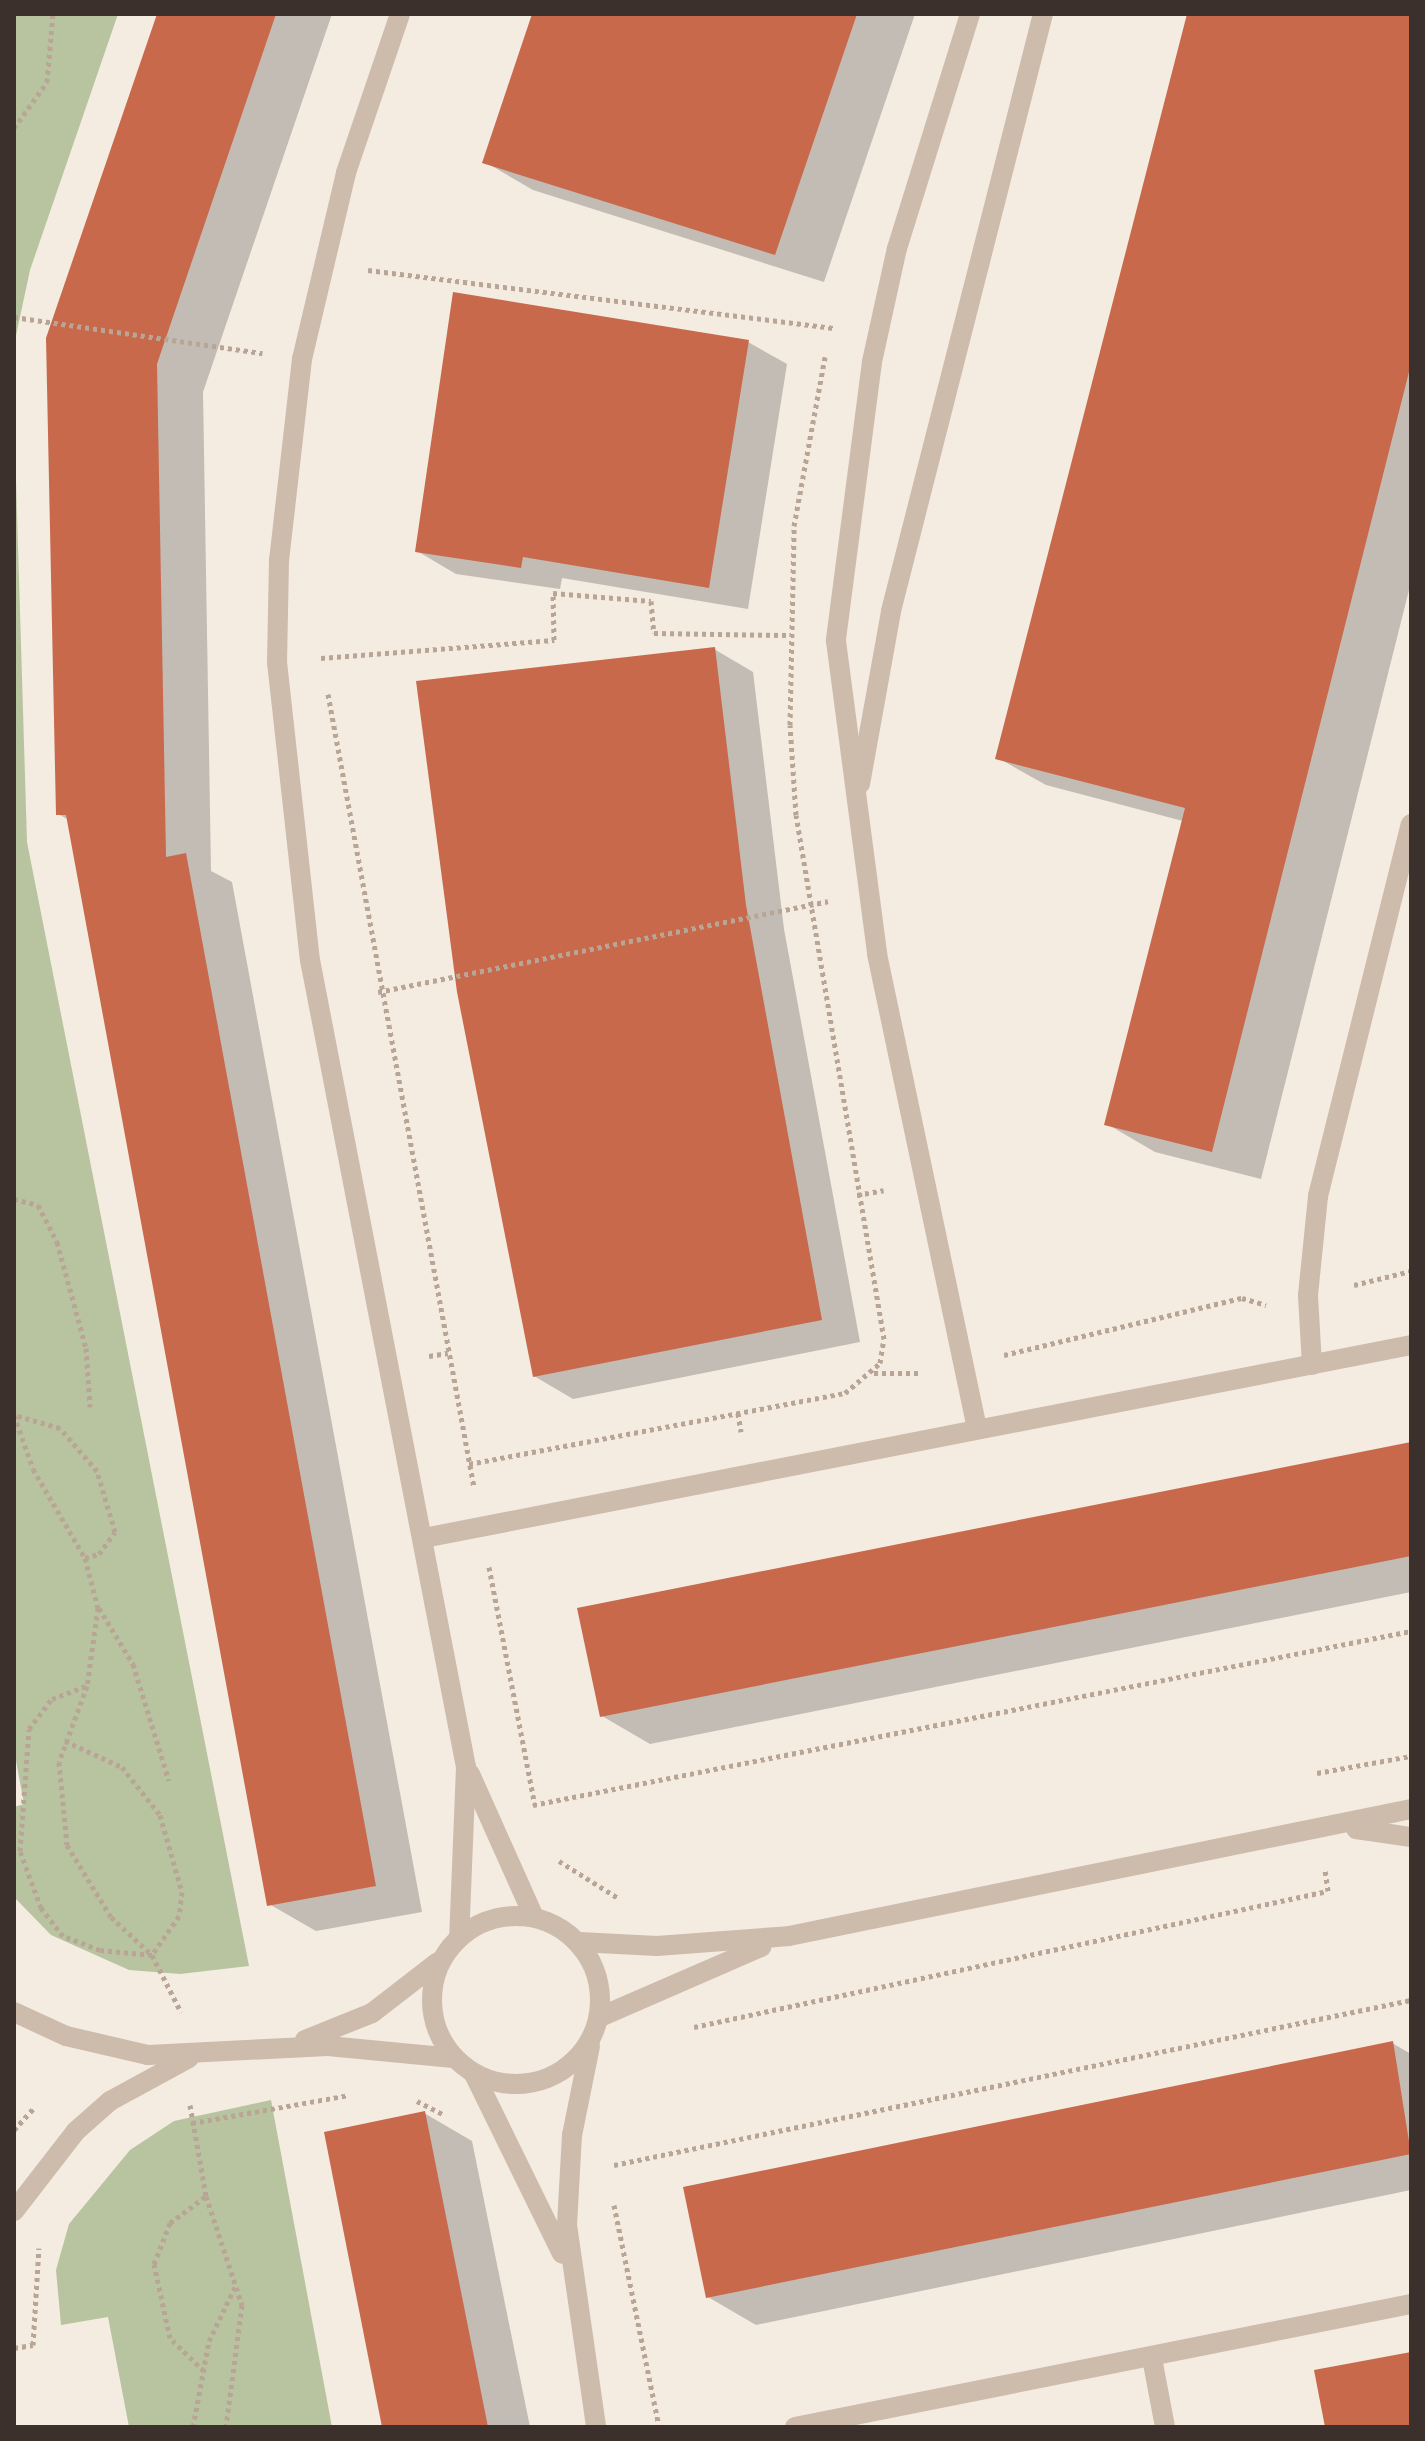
<!DOCTYPE html>
<html>
<head>
<meta charset="utf-8">
<style>
	body { margin:0 }
	#map { position:relative; width:1425px; height:2441px; overflow:hidden; background:#f4ebe1; font-family:"IBM Plex Sans",sans-serif }
	div>[style] { position:absolute }
	.green>* { inset:0; background:#b8c4a0 }
	.shadow>* { inset:0; background:#0003 }
	.building>* { inset:0; background:#c8694b }
	.path>* { height:5px; margin-top:-2.5px; transform-origin:0; background:repeating-linear-gradient(90deg,#b9a596 0 4px,transparent 0 8px) }
	.minor>* { height:20px; margin:-10px; padding:0 10px; transform-origin:10px; border-radius:10px; background:#cdbbac }
	.minor>.ring { margin:-10px; padding:0; box-sizing:content-box; background:none; border:20px solid #cdbbac; border-radius:50% }
	span { translate:-50% -50%; white-space:nowrap; text-align:center; line-height:1.15; -webkit-text-stroke:8px #fbf5ee; paint-order:stroke }
	.frame { position:absolute; inset:0; border:16px solid #3b302b; pointer-events:none }
</style>
</head>
<body>
<div id="map">
	<div class="green">
		<i style="clip-path:polygon(14px 14px,118px 14px,30px 270px,14px 345px)"></i>
		<i style="clip-path:polygon(14px 414px,27px 842px,249px 1966px,180px 1974px,129px 1970px,51px 1935px,14px 1897px,14px 1807px,24px 1804px,14px 1750px)"></i>
		<i style="clip-path:polygon(271px 2100px,332px 2427px,129px 2427px,108px 2317px,61px 2325px,56px 2270px,69px 2224px,130px 2150px,174px 2121px)"></i>
	</div>
	<div class="shadow">
		<i style="clip-path:polygon(159px 14px,332px 14px,203px 392px,211px 871px,232px 882px,422px 1912px,316px 1931px,269px 1904px,69px 820px,58px 814px)"></i>
		<i style="clip-path:polygon(534px 14px,915px 14px,824px 282px,533px 190px,485px 162px)"></i>
		<i style="clip-path:polygon(1189px 14px,1411px 14px,1411px 582px,1261px 1179px,1155px 1152px,1107px 1124px,1183px 821px,1046px 785px,998px 758px)"></i>
		<i style="clip-path:polygon(748px 342px,787px 364px,748px 609px,562px 578px,560px 589px,456px 574px,417px 551px)"></i>
		<i style="clip-path:polygon(714px 649px,753px 672px,784px 929px,860px 1342px,573px 1399px,534px 1376px)"></i>
		<i style="clip-path:polygon(1411px 1444px,1411px 1592px,650px 1744px,602px 1716px)"></i>
		<i style="clip-path:polygon(1392px 2043px,1411px 2054px,1411px 2190px,756px 2325px,708px 2297px)"></i>
		<i style="clip-path:polygon(424px 2113px,472px 2141px,530px 2427px,384px 2427px)"></i>
	</div>
	<div class="building">
		<i style="clip-path:polygon(157px 14px,276px 14px,157px 364px,166px 857px,186px 853px,376px 1886px,267px 1906px,66px 815px,56px 815px,46px 338px)"></i>
		<i style="clip-path:polygon(532px 14px,857px 14px,775px 255px,482px 163px)"></i>
		<i style="clip-path:polygon(1187px 14px,1411px 14px,1411px 364px,1212px 1152px,1104px 1125px,1185px 808px,995px 759px)"></i>
		<i style="clip-path:polygon(453px 292px,749px 340px,709px 588px,523px 557px,521px 568px,415px 552px)"></i>
		<i style="clip-path:polygon(715px 647px,746px 905px,822px 1320px,533px 1377px,457px 992px,416px 681px)"></i>
		<i style="clip-path:polygon(1411px 1442px,1411px 1556px,600px 1717px,577px 1608px)"></i>
		<i style="clip-path:polygon(1393px 2041px,1411px 2154px,706px 2298px,683px 2187px)"></i>
		<i style="clip-path:polygon(425px 2111px,488px 2427px,382px 2427px,324px 2132px)"></i>
		<i style="clip-path:polygon(1411px 2352px,1411px 2427px,1325px 2427px,1314px 2370px)"></i>
	</div>
	<div class="path">
		<i style="left:14px;top:128px;width:57px;rotate:-54.3deg"></i>
		<i style="left:47px;top:82px;width:68px;rotate:-85deg"></i>
		<i style="left:368px;top:270px;width:469px;rotate:7.1deg"></i>
		<i style="left:14px;top:317px;width:251px;rotate:8.3deg"></i>
		<i style="left:321px;top:658px;width:234px;rotate:-4.4deg"></i>
		<i style="left:554px;top:640px;width:47px;rotate:-91.2deg"></i>
		<i style="left:553px;top:593px;width:98px;rotate:4.7deg"></i>
		<i style="left:651px;top:601px;width:32px;rotate:85deg"></i>
		<i style="left:654px;top:633px;width:134px;rotate:0.9deg"></i>
		<i style="left:328px;top:694px;width:806px;rotate:79.57deg"></i>
		<i style="left:378px;top:992px;width:459px;rotate:-11.4deg"></i>
		<i style="left:857px;top:1195px;width:27px;rotate:-10deg"></i>
		<i style="left:14px;top:1199px;width:25px;rotate:14deg"></i>
		<i style="left:38px;top:1205px;width:42px;rotate:62.8deg"></i>
		<i style="left:57px;top:1242px;width:110px;rotate:74.7deg"></i>
		<i style="left:86px;top:1348px;width:59px;rotate:86.1deg"></i>
		<i style="left:1354px;top:1285px;width:59px;rotate:-13.8deg"></i>
		<i style="left:1004px;top:1355px;width:245px;rotate:-13.5deg"></i>
		<i style="left:1242px;top:1298px;width:25px;rotate:16deg"></i>
		<i style="left:429px;top:1356px;width:19px;rotate:-9deg"></i>
		<i style="left:874px;top:1373px;width:46px"></i>
		<i style="left:738px;top:1413px;width:19px;rotate:81deg"></i>
		<i style="left:469px;top:1464px;width:383px;rotate:-10.7deg"></i>
		<i style="left:845px;top:1393px;width:46px;rotate:-40.6deg"></i>
		<i style="left:880px;top:1363px;width:24px;rotate:-81deg"></i>
		<i style="left:884px;top:1339px;width:531px;rotate:-99.53deg"></i>
		<i style="left:796px;top:815px;width:90px;rotate:-93.8deg"></i>
		<i style="left:790px;top:725px;width:199px;rotate:-88.8deg"></i>
		<i style="left:794px;top:526px;width:172px;rotate:-79.6deg"></i>
		<i style="left:85px;top:1558px;width:15px;rotate:-16deg"></i>
		<i style="left:99px;top:1554px;width:27px;rotate:-54deg"></i>
		<i style="left:115px;top:1532px;width:64px;rotate:-106.4deg"></i>
		<i style="left:97px;top:1471px;width:57px;rotate:-130.7deg"></i>
		<i style="left:60px;top:1428px;width:48px;rotate:-164.2deg"></i>
		<i style="left:14px;top:1415px;width:57px;rotate:70.6deg"></i>
		<i style="left:33px;top:1469px;width:103px;rotate:59.7deg"></i>
		<i style="left:85px;top:1558px;width:52px;rotate:75.4deg"></i>
		<i style="left:98px;top:1608px;width:79px;rotate:98deg"></i>
		<i style="left:87px;top:1686px;width:81px;rotate:110.2deg"></i>
		<i style="left:59px;top:1762px;width:83px;rotate:84.5deg"></i>
		<i style="left:67px;top:1845px;width:84px;rotate:58.6deg"></i>
		<i style="left:111px;top:1917px;width:56px;rotate:42.8deg"></i>
		<i style="left:152px;top:1955px;width:64px;rotate:63deg"></i>
		<i style="left:489px;top:1567px;width:242px;rotate:79.1deg"></i>
		<i style="left:99px;top:1608px;width:66px;rotate:58.7deg"></i>
		<i style="left:133px;top:1664px;width:122px;rotate:72.9deg"></i>
		<i style="left:65px;top:1741px;width:63px;rotate:24.5deg"></i>
		<i style="left:122px;top:1767px;width:61px;rotate:51.6deg"></i>
		<i style="left:160px;top:1815px;width:80px;rotate:74.1deg"></i>
		<i style="left:182px;top:1892px;width:24px;rotate:97deg"></i>
		<i style="left:179px;top:1916px;width:47px;rotate:124.7deg"></i>
		<i style="left:152px;top:1955px;width:52px;rotate:-174.5deg"></i>
		<i style="left:100px;top:1950px;width:40px;rotate:-159deg"></i>
		<i style="left:63px;top:1936px;width:36px;rotate:-128deg"></i>
		<i style="left:41px;top:1908px;width:61px;rotate:-110.2deg"></i>
		<i style="left:20px;top:1851px;width:122px;rotate:-85.8deg"></i>
		<i style="left:29px;top:1729px;width:38px;rotate:-53deg"></i>
		<i style="left:52px;top:1699px;width:36px;rotate:-21deg"></i>
		<i style="left:1317px;top:1773px;width:96px;rotate:-10.3deg"></i>
		<i style="left:533px;top:1805px;width:895px;rotate:-11.21deg"></i>
		<i style="left:559px;top:1861px;width:70px;rotate:32.1deg"></i>
		<i style="left:694px;top:2027px;width:648px;rotate:-12.11deg"></i>
		<i style="left:1328px;top:1891px;width:21px;rotate:-98deg"></i>
		<i style="left:417px;top:2101px;width:30px;rotate:27deg"></i>
		<i style="left:190px;top:2105px;width:92px;rotate:80deg"></i>
		<i style="left:206px;top:2196px;width:115px;rotate:71.7deg"></i>
		<i style="left:242px;top:2305px;width:123px;rotate:97.5deg"></i>
		<i style="left:192px;top:2123px;width:159px;rotate:-10.1deg"></i>
		<i style="left:14px;top:2130px;width:31px;rotate:-48deg"></i>
		<i style="left:614px;top:2165px;width:814px;rotate:-11.7deg"></i>
		<i style="left:614px;top:2205px;width:227px;rotate:78.5deg"></i>
		<i style="left:14px;top:2348px;width:19px;rotate:-9deg"></i>
		<i style="left:33px;top:2345px;width:97px;rotate:-86.5deg"></i>
		<i style="left:204px;top:2371px;width:47px;rotate:-135.9deg"></i>
		<i style="left:170px;top:2338px;width:76px;rotate:-102.2deg"></i>
		<i style="left:154px;top:2264px;width:44px;rotate:-68.7deg"></i>
		<i style="left:170px;top:2223px;width:45px;rotate:-36.9deg"></i>
		<i style="left:193px;top:2427px;width:87px;rotate:-79.5deg"></i>
		<i style="left:209px;top:2341px;width:62px;rotate:-64.3deg"></i>
	</div>
	<div class="minor">
		<i style="left:400px;top:14px;width:168px;rotate:108.8deg"></i>
		<i style="left:346px;top:173px;width:191px;rotate:103.3deg"></i>
		<i style="left:302px;top:359px;width:202px;rotate:96.5deg"></i>
		<i style="left:279px;top:560px;width:102px;rotate:91.1deg"></i>
		<i style="left:277px;top:662px;width:300px;rotate:83.7deg"></i>
		<i style="left:310px;top:960px;width:822px;rotate:79.06deg"></i>
		<i style="left:466px;top:1767px;width:171px;rotate:92.3deg"></i>
		<i style="left:970px;top:14px;width:245px;rotate:107.3deg"></i>
		<i style="left:897px;top:248px;width:117px;rotate:102.4deg"></i>
		<i style="left:872px;top:362px;width:281px;rotate:97.4deg"></i>
		<i style="left:836px;top:641px;width:316px;rotate:82.5deg"></i>
		<i style="left:877px;top:954px;width:485px;rotate:78.1deg"></i>
		<i style="left:860px;top:784px;width:176px;rotate:-79.8deg"></i>
		<i style="left:891px;top:611px;width:616px;rotate:-75.72deg"></i>
		<i style="left:1312px;top:1365px;width:70px;rotate:-93.3deg"></i>
		<i style="left:1308px;top:1295px;width:100px;rotate:-84.2deg"></i>
		<i style="left:1318px;top:1196px;width:383px;rotate:-76deg"></i>
		<i style="left:424px;top:1538px;width:1006px;rotate:-11.06deg"></i>
		<i style="left:470px;top:1774px;width:157px;rotate:65.9deg"></i>
		<i style="left:1356px;top:1829px;width:56px;rotate:8.3deg"></i>
		<i class="ring" style="left:432px;top:1916px;width:148px;height:148px"></i>
		<i style="left:579px;top:1942px;width:78px;rotate:2.9deg"></i>
		<i style="left:657px;top:1946px;width:132px;rotate:-4.3deg"></i>
		<i style="left:789px;top:1936px;width:635px;rotate:-11.54deg"></i>
		<i style="left:14px;top:2012px;width:57px;rotate:24.8deg"></i>
		<i style="left:66px;top:2036px;width:84px;rotate:13deg"></i>
		<i style="left:148px;top:2055px;width:180px;rotate:-2.9deg"></i>
		<i style="left:328px;top:2046px;width:126px;rotate:5.5deg"></i>
		<i style="left:600px;top:2017px;width:176px;rotate:-23.5deg"></i>
		<i style="left:305px;top:2040px;width:72px;rotate:-21.9deg"></i>
		<i style="left:372px;top:2013px;width:83px;rotate:-37.7deg"></i>
		<i style="left:590px;top:2046px;width:91px;rotate:101.4deg"></i>
		<i style="left:572px;top:2135px;width:90px;rotate:93.2deg"></i>
		<i style="left:567px;top:2225px;width:204px;rotate:81.8deg"></i>
		<i style="left:474px;top:2074px;width:200px;rotate:63.9deg"></i>
		<i style="left:14px;top:2211px;width:101px;rotate:-52.2deg"></i>
		<i style="left:76px;top:2131px;width:45px;rotate:-41.4deg"></i>
		<i style="left:110px;top:2101px;width:90px;rotate:-28.6deg"></i>
		<i style="left:1152px;top:2358px;width:70px;rotate:79.3deg"></i>
		<i style="left:795px;top:2427px;width:628px;rotate:-11.29deg"></i>
	</div>
	<div class="frame"></div>
</div>
</body>
</html>
